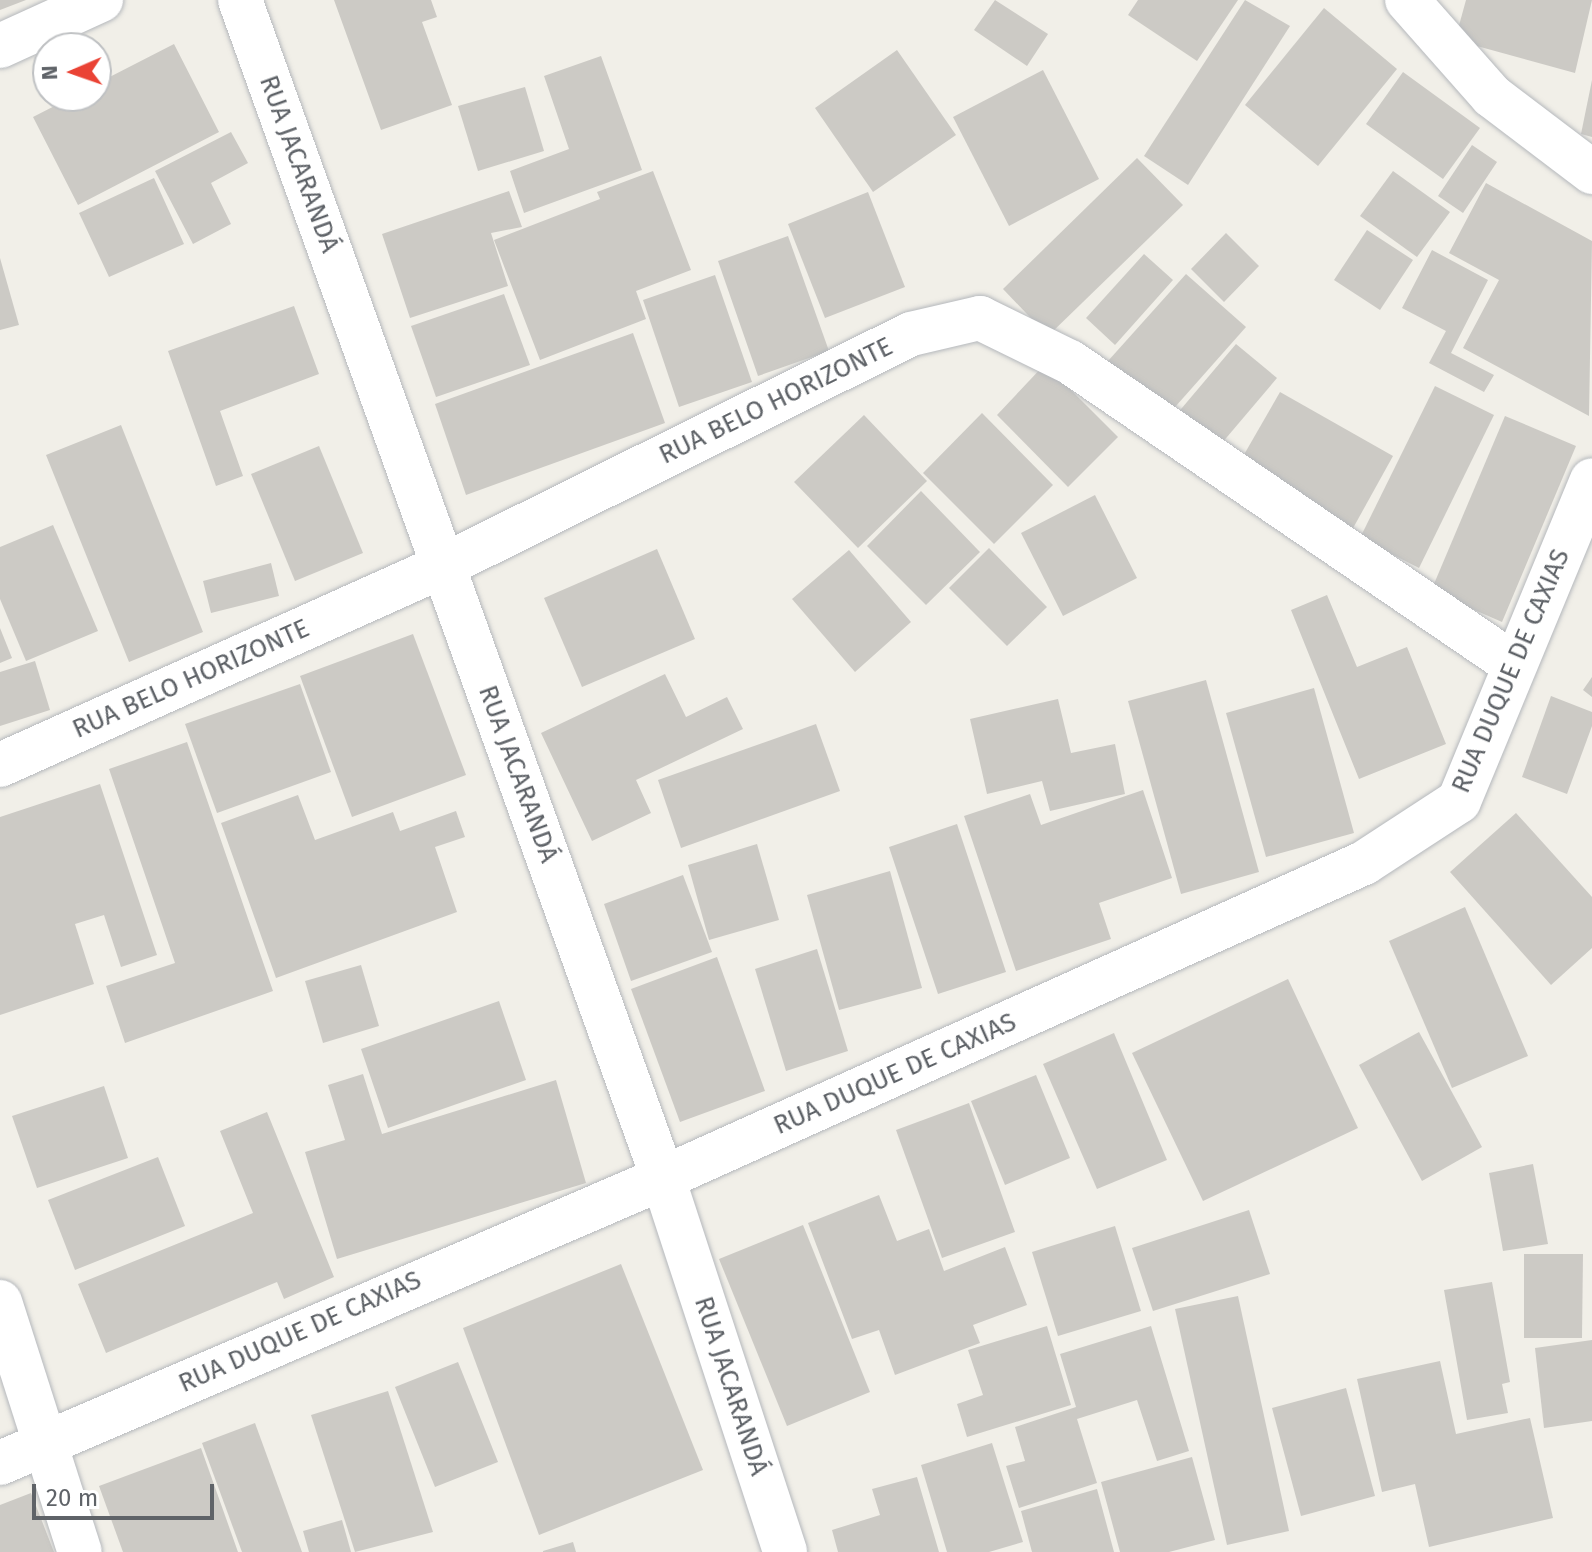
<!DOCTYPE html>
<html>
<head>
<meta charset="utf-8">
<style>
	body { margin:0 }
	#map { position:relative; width:1592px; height:1552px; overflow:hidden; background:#f1efe8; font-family:"Fira Sans",sans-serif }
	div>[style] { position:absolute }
	.building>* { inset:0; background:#cccac5 }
	.roads { filter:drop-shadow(0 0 2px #b5b8bc) drop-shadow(0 0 2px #b5b8bc) }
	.street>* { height:44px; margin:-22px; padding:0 22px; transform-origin:22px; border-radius:22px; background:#fff }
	span { translate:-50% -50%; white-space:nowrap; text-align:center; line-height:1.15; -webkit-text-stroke:7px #fff; paint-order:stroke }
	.street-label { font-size:26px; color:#5f6368 }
	.north { position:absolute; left:32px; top:32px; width:80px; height:80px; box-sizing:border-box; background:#fff; border:2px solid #bfc1c3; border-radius:50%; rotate:268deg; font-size:22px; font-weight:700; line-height:32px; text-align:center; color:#5f6368 }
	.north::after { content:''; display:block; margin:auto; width:28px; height:36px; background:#ea4335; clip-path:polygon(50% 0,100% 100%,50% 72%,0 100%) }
	.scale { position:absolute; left:32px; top:1484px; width:182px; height:36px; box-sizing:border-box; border:4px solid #5f6368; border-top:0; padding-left:10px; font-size:24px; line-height:28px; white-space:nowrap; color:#5f6368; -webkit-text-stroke:6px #fff; paint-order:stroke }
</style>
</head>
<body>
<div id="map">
	<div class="building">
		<i style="clip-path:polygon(0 0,26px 0,0 10px)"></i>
		<i style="clip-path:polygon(334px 0,431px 0,437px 17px,422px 22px,452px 105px,381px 130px)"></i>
		<i style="clip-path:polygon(995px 0,1048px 34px,1027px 66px,974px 30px)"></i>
		<i style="clip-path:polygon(1138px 0,1238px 0,1197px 61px,1128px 15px)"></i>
		<i style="clip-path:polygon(1245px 0,1290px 26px,1188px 185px,1144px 156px)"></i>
		<i style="clip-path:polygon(1466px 0,1592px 0,1575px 73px,1455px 40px)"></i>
		<i style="clip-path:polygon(1324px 8px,1397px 69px,1318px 166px,1245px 105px)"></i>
		<i style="clip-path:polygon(174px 44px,219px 132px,78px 205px,33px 117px,74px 96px,96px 96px,96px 84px)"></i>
		<i style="clip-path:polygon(897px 50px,956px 135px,873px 192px,815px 108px)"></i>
		<i style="clip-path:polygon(601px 56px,642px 170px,524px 213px,510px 171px,569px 149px,544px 76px)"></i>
		<i style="clip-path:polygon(1043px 70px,1099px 179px,1009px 226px,953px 117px)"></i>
		<i style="clip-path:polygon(1403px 72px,1480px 128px,1443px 179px,1366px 124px)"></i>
		<i style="clip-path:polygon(1592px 80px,1592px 137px,1581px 134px)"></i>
		<i style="clip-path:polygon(525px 87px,544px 151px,478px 171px,458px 106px)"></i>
		<i style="clip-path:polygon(231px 132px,248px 163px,211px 183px,231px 224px,193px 244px,155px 171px)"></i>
		<i style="clip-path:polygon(1472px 145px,1497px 162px,1463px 213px,1438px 196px)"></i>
		<i style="clip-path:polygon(1137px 158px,1183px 205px,1048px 336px,1003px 289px)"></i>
		<i style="clip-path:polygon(653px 171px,691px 270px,636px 291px,646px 319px,540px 360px,494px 240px,600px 199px,597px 192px)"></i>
		<i style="clip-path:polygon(1393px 171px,1450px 212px,1417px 257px,1360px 216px)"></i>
		<i style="clip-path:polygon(154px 178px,184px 244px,109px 277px,79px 213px)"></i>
		<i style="clip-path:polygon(1486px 183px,1592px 241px,1589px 416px,1463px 348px,1499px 280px,1449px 253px)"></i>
		<i style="clip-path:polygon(509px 191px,522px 227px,491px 233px,508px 286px,410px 318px,382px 234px)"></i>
		<i style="clip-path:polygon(868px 192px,905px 287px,825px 318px,788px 224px)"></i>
		<i style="clip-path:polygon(1367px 230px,1413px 260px,1380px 310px,1334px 280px)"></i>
		<i style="clip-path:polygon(1226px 233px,1259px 266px,1224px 302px,1191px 269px)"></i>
		<i style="clip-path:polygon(788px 236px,829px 351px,758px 376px,718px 261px)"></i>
		<i style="clip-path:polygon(1432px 250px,1488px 280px,1451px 353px,1494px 375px,1484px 392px,1429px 363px,1446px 331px,1402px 308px)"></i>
		<i style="clip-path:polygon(1144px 254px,1173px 280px,1115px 345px,1086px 318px)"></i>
		<i style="clip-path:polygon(0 258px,19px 325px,0 330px)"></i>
		<i style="clip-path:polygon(1186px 274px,1246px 327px,1168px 415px,1108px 361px)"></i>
		<i style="clip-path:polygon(715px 275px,752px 382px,679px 407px,643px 300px)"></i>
		<i style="clip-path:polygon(504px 294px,530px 365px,436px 397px,411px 326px)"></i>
		<i style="clip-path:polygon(294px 306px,319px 374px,220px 411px,243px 476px,216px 486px,168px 351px)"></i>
		<i style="clip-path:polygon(633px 333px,665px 423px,466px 495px,435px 404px)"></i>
		<i style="clip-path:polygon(1236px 344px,1277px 378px,1216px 450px,1176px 415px)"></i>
		<i style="clip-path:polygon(1045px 364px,1118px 437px,1068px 487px,997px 415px)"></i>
		<i style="clip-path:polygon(1435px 386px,1494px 415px,1419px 568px,1360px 538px)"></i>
		<i style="clip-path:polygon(1280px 392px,1393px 456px,1352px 530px,1238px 465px)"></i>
		<i style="clip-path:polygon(982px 413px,1053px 485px,994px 544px,923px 473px)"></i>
		<i style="clip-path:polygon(864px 415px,927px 481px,858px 548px,794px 482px)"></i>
		<i style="clip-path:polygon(1505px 416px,1576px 446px,1502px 622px,1431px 591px)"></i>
		<i style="clip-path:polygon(121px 425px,203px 632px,129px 662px,46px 455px)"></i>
		<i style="clip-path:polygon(319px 446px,363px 553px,295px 581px,251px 474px)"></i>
		<i style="clip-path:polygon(921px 491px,980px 552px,926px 605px,867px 546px)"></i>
		<i style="clip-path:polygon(1095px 495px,1137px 578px,1063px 616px,1021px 533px)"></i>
		<i style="clip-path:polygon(53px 525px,98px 631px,26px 661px,0 599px,0 547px)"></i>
		<i style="clip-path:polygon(989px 548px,1047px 607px,1007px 646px,949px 588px)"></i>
		<i style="clip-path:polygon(657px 549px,695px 639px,582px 687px,544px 598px)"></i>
		<i style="clip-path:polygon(849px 550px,911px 622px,855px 672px,792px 599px)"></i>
		<i style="clip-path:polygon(271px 563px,279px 596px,211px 613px,203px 581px)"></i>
		<i style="clip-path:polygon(1327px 595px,1357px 667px,1407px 647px,1446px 744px,1359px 779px,1291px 610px)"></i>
		<i style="clip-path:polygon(0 628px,12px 658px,0 663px)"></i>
		<i style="clip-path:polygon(413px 634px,466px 775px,352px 817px,300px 676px)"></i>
		<i style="clip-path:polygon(35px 661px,50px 710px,0 726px,0 672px)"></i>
		<i style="clip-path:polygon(665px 674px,686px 717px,727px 697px,743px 729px,636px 780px,651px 813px,592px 841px,541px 733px)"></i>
		<i style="clip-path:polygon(1592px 677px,1592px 697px,1583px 690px)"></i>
		<i style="clip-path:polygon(1206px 680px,1259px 872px,1181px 894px,1128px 701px)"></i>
		<i style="clip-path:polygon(300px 684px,331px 772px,217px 813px,185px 724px)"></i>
		<i style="clip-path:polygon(1314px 688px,1354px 833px,1266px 857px,1226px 713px)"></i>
		<i style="clip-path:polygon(1551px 696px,1592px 712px,1592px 726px,1567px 794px,1522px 777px)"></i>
		<i style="clip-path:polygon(1058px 699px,1071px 753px,1115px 744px,1125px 794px,1050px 811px,1042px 781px,987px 794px,970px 719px)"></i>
		<i style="clip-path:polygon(816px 724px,840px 791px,681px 848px,658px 780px)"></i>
		<i style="clip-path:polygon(187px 742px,273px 991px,125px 1043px,106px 986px,175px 963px,109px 769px)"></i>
		<i style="clip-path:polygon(100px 784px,157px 955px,121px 967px,104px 915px,75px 924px,94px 984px,0 1015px,0 817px)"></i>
		<i style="clip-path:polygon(1143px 790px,1172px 878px,1099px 903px,1111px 939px,1016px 971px,964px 816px,1030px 794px,1041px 825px)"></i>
		<i style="clip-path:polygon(298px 795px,315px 840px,393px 812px,400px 831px,456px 811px,465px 837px,435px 847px,457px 912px,276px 978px,221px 823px)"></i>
		<i style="clip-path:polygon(1516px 813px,1592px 897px,1592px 948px,1551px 985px,1450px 872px)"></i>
		<i style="clip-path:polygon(957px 824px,1006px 972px,938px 994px,889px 847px)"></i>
		<i style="clip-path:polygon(757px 844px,779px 920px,709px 940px,688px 865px)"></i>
		<i style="clip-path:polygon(890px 871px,922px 988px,839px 1010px,807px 895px)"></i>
		<i style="clip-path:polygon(683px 875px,712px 952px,631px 981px,604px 904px)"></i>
		<i style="clip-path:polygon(1465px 907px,1528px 1056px,1452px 1088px,1389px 941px)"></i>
		<i style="clip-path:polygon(817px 949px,848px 1051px,786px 1071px,755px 969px)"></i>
		<i style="clip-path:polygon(717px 957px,765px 1091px,680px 1122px,631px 989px)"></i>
		<i style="clip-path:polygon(361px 965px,379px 1026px,323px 1043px,305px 981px)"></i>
		<i style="clip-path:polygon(1288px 979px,1358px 1128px,1203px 1201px,1132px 1053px)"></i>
		<i style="clip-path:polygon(499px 1001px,526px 1080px,388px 1128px,361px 1049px)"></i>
		<i style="clip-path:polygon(1419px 1032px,1482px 1147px,1422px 1181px,1359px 1065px)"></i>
		<i style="clip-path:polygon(1114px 1033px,1167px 1160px,1097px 1189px,1043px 1064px)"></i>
		<i style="clip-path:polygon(363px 1074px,382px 1134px,556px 1080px,586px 1183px,337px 1259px,305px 1152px,345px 1140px,328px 1085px)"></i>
		<i style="clip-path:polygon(1036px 1075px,1070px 1158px,1005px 1185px,971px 1101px)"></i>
		<i style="clip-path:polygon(104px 1086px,128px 1158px,37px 1188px,12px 1116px)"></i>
		<i style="clip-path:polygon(969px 1103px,1015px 1232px,942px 1258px,896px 1130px)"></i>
		<i style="clip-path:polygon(267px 1112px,334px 1277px,284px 1299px,277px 1282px,106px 1353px,78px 1284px,253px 1213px,220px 1131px)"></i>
		<i style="clip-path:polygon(158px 1157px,185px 1226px,75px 1270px,48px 1200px)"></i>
		<i style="clip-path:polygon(1533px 1164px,1548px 1244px,1503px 1251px,1489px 1173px)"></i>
		<i style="clip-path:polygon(879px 1195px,897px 1241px,929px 1229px,944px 1271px,1005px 1247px,1027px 1305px,973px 1325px,980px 1343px,895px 1375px,879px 1330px,852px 1339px,808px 1223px)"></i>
		<i style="clip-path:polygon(1249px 1210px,1270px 1274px,1153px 1311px,1132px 1248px)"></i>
		<i style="clip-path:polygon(803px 1225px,870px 1392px,787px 1426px,719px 1259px)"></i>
		<i style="clip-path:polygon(1115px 1226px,1141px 1311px,1058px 1336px,1032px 1252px)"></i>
		<i style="clip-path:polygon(1524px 1254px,1583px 1254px,1582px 1338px,1524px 1338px)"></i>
		<i style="clip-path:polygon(621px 1264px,703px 1470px,539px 1535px,463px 1328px)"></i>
		<i style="clip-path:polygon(1492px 1282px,1510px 1382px,1502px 1384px,1508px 1413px,1467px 1420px,1444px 1290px)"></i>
		<i style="clip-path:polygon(1238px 1296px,1289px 1531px,1227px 1545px,1175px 1309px)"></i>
		<i style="clip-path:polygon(1047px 1326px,1071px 1405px,967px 1437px,957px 1404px,983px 1395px,968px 1350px)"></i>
		<i style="clip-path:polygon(1151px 1326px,1189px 1451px,1157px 1461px,1137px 1400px,1077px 1419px,1097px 1483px,1019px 1508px,1006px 1466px,1025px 1461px,1015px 1427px,1076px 1407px,1060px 1354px)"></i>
		<i style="clip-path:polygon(1592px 1340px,1592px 1421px,1544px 1428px,1535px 1348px)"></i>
		<i style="clip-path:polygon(1440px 1361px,1456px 1434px,1530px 1418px,1553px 1518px,1429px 1547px,1415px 1484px,1382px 1492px,1357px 1379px)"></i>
		<i style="clip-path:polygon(458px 1362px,498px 1462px,435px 1487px,395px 1387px)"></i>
		<i style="clip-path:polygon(1346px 1388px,1375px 1496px,1301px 1516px,1272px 1408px)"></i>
		<i style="clip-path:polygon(388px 1391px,433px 1532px,355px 1552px,311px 1415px)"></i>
		<i style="clip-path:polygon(255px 1423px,302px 1552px,242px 1552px,202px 1443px)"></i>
		<i style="clip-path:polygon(992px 1443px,1023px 1542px,989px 1552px,947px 1552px,921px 1465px)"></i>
		<i style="clip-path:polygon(201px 1448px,238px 1552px,123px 1552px,99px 1486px)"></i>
		<i style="clip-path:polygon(1192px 1457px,1215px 1540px,1169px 1552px,1120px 1552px,1101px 1482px)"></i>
		<i style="clip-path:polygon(917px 1477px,939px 1552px,838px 1552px,832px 1530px,880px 1515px,872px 1489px)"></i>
		<i style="clip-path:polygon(1097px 1489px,1114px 1552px,1032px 1552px,1021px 1511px)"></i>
		<i style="clip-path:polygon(31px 1493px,54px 1552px,0 1552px,0 1505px)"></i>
		<i style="clip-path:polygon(342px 1520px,351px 1552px,309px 1552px,303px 1531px)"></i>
		<i style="clip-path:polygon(573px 1542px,576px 1552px,543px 1552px,543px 1551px)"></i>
	</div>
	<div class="roads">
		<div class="street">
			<i style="left:240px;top:0;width:1252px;rotate:70.25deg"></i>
			<i style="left:663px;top:1178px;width:393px;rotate:71.9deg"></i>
			<i style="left:1407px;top:0;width:128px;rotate:48.5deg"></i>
			<i style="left:1492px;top:96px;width:126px;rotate:37.2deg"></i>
			<i style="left:0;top:46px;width:111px;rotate:-24.5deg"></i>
			<i style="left:0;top:765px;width:486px;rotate:-24.2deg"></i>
			<i style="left:443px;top:566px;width:522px;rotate:-26.37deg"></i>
			<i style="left:911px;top:334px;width:71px;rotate:-13.1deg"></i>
			<i style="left:980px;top:318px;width:100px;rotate:26.1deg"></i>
			<i style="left:1070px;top:362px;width:536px;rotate:34.28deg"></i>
			<i style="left:0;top:1302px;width:262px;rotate:72.3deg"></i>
			<i style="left:0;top:1463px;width:722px;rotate:-23.26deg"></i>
			<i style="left:663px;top:1178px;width:769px;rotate:-24.2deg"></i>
			<i style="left:1364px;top:863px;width:113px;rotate:-33.1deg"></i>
			<i style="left:1459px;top:801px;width:347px;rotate:-67.5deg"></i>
		</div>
	</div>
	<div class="street-label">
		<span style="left:299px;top:164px;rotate:70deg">RUA JACARANDÁ</span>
		<span style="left:776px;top:401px;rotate:-26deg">RUA BELO HORIZONTE</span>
		<span style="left:1511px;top:671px;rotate:-67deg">RUA DUQUE DE CAXIAS</span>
		<span style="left:191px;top:679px;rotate:-24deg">RUA BELO HORIZONTE</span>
		<span style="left:518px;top:774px;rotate:70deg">RUA JACARANDÁ</span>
		<span style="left:895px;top:1074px;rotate:-24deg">RUA DUQUE DE CAXIAS</span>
		<span style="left:300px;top:1332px;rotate:-24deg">RUA DUQUE DE CAXIAS</span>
		<span style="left:731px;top:1386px;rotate:72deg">RUA JACARANDÁ</span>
	</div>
	<div class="north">N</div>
	<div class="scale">20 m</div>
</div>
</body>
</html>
